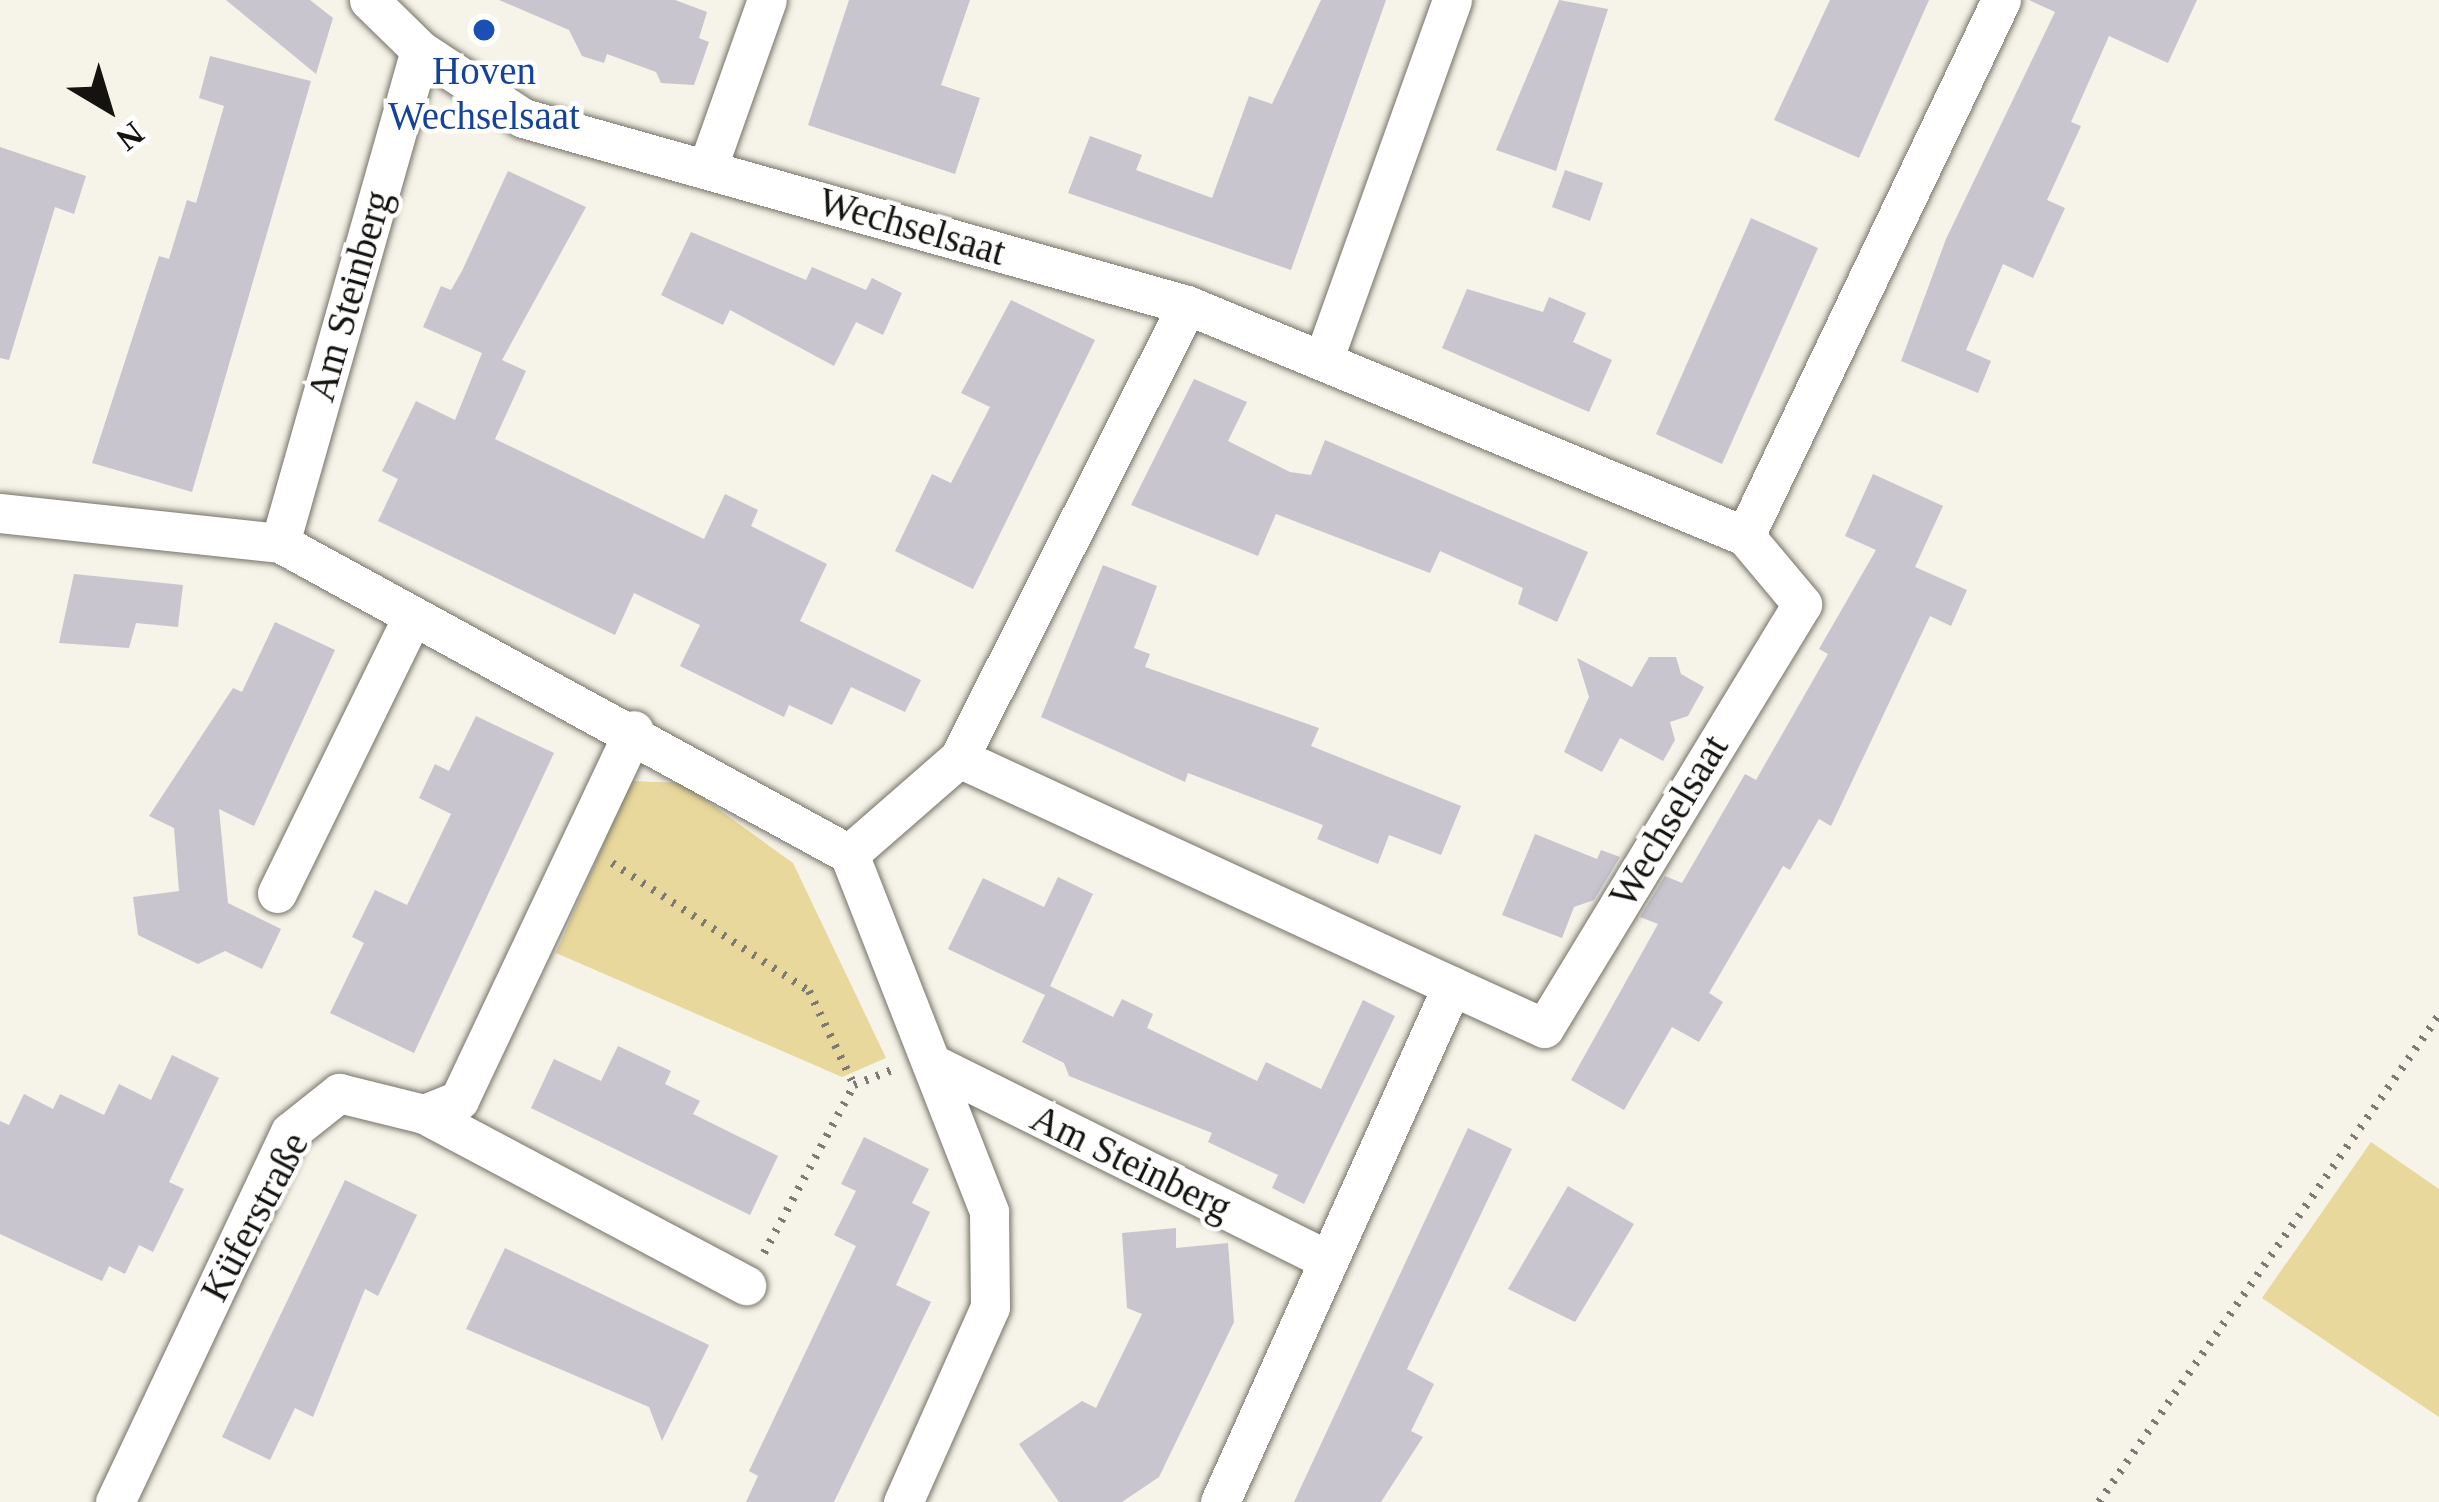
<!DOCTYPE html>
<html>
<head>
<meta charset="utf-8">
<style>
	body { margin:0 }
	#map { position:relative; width:2439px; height:1502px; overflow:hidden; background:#f6f3e8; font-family:Georgia,serif }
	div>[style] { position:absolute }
	.green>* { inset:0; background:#e9d89b }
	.building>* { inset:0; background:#c8c5cf }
	.path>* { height:8px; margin-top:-4px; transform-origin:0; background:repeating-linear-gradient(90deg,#7c7a73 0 3px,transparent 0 12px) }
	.roads { filter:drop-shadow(0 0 3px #757369) drop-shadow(0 0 3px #757369) }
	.street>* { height:39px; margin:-19.5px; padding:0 19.5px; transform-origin:19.5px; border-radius:19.5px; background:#fff }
	.dots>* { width:33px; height:33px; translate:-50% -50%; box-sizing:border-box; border:6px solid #fff; border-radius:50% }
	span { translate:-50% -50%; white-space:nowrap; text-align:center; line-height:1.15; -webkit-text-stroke:9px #fff; paint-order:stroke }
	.transit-label { font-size:39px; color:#164399 }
	.street-label { font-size:39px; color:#14130f }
	.north { position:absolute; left:48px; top:48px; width:120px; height:120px; -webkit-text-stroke:9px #fff; paint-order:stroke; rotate:142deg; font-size:33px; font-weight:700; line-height:48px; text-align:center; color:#14130f }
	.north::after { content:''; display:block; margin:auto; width:42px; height:54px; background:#14130f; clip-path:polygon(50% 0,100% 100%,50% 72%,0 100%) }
</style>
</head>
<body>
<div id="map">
	<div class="green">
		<i style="clip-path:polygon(631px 781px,682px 783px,793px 863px,886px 1058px,842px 1077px,556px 953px)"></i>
		<i style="clip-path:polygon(2371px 1142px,2439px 1189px,2439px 1417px,2262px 1298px)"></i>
	</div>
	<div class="building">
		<i style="clip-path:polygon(226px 0,310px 0,333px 18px,316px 74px)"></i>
		<i style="clip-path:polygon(499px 0,675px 0,707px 12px,699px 38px,709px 42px,694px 85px,661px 83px,656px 72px,607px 54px,604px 63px,582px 56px,569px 30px)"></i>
		<i style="clip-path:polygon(849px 0,970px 0,941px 85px,980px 98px,955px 174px,808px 125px)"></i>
		<i style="clip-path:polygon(1321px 0,1386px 0,1291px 270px,1068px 193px,1090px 136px,1142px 155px,1136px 170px,1212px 198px,1249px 96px,1272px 104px)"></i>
		<i style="clip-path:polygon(1559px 0,1608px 9px,1556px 171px,1496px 150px)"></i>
		<i style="clip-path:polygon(1830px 0,1929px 0,1859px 158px,1774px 120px)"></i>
		<i style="clip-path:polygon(2029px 0,2197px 0,2168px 63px,2109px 36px,2071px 122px,2081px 126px,2047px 200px,2065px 208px,2033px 278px,2003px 264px,1966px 350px,1991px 361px,1978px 393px,1901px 361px,1946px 239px,2055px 12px)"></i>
		<i style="clip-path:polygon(210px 56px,311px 81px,192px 492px,92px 463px,159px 256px,169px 259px,187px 200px,196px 203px,224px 106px,199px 98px)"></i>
		<i style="clip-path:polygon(0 147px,86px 176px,74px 214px,55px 207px,9px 360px,0 358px)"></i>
		<i style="clip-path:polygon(1565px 170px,1603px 183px,1590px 221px,1552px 207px)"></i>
		<i style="clip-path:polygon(508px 171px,586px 207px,502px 360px,526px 371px,495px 439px,704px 539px,725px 494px,758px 510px,751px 526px,827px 564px,800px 621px,921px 680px,905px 712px,851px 687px,832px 725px,789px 705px,784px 717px,680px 666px,700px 625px,634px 593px,615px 635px,378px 521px,398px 479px,382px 471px,416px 401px,455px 420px,482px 353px,423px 327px,441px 286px,451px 290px,462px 271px)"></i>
		<i style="clip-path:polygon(1751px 218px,1818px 248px,1722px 464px,1656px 434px)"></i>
		<i style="clip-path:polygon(691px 232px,806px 280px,812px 267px,866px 290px,872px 278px,902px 293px,883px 335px,856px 322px,834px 366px,730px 310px,723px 325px,661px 295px)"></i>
		<i style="clip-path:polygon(1467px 289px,1543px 312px,1549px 297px,1586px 313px,1573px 342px,1612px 360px,1589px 412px,1442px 348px)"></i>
		<i style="clip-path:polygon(1011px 300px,1095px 340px,973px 589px,895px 551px,932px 474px,951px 483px,990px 407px,961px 393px)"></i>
		<i style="clip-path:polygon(1194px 379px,1247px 402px,1228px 441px,1290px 472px,1311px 475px,1325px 440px,1588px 552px,1557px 622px,1518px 604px,1523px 588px,1440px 551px,1430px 573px,1276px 514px,1258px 556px,1131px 505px)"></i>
		<i style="clip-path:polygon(1873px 474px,1943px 506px,1915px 567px,1967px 590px,1951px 626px,1930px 616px,1831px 826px,1819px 819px,1790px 870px,1783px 866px,1709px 993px,1723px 1002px,1699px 1042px,1672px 1027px,1624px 1110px,1571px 1080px,1658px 924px,1640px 917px,1665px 876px,1682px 883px,1745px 774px,1756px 780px,1828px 654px,1819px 649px,1876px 550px,1845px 536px)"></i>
		<i style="clip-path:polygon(1103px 565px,1157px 586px,1134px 648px,1150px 654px,1145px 667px,1319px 728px,1311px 746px,1461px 806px,1441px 855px,1389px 835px,1378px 864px,1317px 839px,1323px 825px,1188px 773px,1185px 782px,1041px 717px)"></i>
		<i style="clip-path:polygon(74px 574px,183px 585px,178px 627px,136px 623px,129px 648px,59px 643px)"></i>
		<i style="clip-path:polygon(275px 622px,335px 650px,254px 826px,219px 809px,228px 903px,281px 929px,262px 969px,225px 951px,198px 964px,138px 935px,133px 897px,179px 891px,174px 828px,149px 816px,233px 688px,242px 692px)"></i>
		<i style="clip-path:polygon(1649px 657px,1676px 657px,1681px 674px,1704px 687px,1688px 716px,1670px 722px,1675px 740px,1663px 761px,1620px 738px,1602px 772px,1564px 752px,1589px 697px,1577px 658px,1632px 687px)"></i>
		<i style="clip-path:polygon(476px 716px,554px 753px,414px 1053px,330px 1013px,364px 943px,352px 937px,375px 890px,407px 905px,451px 814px,419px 798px,435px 764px,449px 771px)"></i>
		<i style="clip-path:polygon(1535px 834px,1597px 859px,1601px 850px,1620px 857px,1594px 900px,1574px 907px,1562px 938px,1502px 915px)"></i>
		<i style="clip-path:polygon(1058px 877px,1093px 894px,1050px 986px,1113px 1017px,1122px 999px,1153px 1014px,1147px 1028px,1257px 1081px,1266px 1062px,1321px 1089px,1363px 1000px,1395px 1016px,1304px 1204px,1272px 1188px,1278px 1175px,1208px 1142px,1212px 1133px,1069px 1076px,1064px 1063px,1022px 1042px,1045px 995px,948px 949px,983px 878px,1044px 907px)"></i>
		<i style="clip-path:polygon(618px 1046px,671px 1071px,665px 1084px,700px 1101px,693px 1114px,778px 1156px,750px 1215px,531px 1108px,554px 1059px,601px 1081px)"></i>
		<i style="clip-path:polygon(172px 1055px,219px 1078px,169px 1182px,184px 1189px,153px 1252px,139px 1245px,125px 1274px,109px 1266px,102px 1281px,0 1234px,0 1121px,9px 1125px,24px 1094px,53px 1109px,60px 1094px,104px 1115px,119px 1084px,151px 1100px)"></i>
		<i style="clip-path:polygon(1468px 1128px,1512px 1149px,1407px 1369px,1434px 1384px,1411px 1431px,1423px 1437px,1381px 1502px,1294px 1502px)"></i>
		<i style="clip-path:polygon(864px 1137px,929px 1169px,912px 1203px,930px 1212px,896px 1285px,931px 1302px,834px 1502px,746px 1502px,758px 1476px,749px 1471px,856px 1246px,834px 1235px,856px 1191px,841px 1184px)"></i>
		<i style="clip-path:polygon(345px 1180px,417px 1215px,378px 1296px,365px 1289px,313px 1417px,295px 1408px,270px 1460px,222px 1437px)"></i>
		<i style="clip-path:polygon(1568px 1186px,1634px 1224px,1575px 1322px,1508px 1289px)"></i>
		<i style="clip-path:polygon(1176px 1228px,1176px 1248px,1228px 1243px,1234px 1322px,1159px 1477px,1122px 1502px,1059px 1502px,1019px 1444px,1082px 1401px,1096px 1408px,1142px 1314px,1127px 1308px,1122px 1233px)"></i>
		<i style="clip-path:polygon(505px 1248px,709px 1345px,662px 1441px,649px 1407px,466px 1329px)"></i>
	</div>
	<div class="path">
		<i style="left:612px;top:863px;width:235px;rotate:33deg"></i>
		<i style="left:809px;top:991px;width:104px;rotate:64.4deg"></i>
		<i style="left:854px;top:1085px;width:41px;rotate:-21.5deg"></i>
		<i style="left:764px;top:1253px;width:191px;rotate:-61.8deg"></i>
		<i style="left:2099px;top:1502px;width:594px;rotate:-55.08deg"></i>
	</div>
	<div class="roads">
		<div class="street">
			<i style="left:369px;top:0;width:71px;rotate:44.4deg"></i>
			<i style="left:420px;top:50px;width:123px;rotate:33.4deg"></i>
			<i style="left:523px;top:118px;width:690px;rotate:15.73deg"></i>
			<i style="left:1187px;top:305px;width:604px;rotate:22.49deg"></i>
			<i style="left:1745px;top:536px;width:89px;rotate:50deg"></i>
			<i style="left:1802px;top:604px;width:496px;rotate:121.3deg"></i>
			<i style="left:1544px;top:1028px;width:101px;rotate:-155.5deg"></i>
			<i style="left:707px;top:169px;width:179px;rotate:-70.5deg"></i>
			<i style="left:1325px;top:355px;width:377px;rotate:-70.3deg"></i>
			<i style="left:0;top:513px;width:282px;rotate:6.1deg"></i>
			<i style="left:280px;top:543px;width:648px;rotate:28.66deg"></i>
			<i style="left:849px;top:854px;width:384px;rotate:68.6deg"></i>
			<i style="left:989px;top:1212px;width:95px;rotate:89.4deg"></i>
			<i style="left:990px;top:1307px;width:214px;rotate:114deg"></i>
			<i style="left:1745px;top:536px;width:594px;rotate:-64.47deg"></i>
			<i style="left:280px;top:543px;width:512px;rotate:-74.15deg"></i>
			<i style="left:959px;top:758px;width:543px;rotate:24.82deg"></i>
			<i style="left:1452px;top:986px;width:566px;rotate:114.21deg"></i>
			<i style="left:849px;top:854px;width:146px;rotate:-41.1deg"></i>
			<i style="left:959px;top:758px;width:507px;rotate:-63.28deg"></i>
			<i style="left:277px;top:893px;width:306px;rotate:-63.9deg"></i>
			<i style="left:937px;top:1066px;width:433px;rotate:26.4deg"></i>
			<i style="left:424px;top:1114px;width:38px;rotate:-22deg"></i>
			<i style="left:459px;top:1100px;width:409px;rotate:-64.7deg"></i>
			<i style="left:115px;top:1502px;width:409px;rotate:-64.7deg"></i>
			<i style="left:290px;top:1132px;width:63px;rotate:-38.5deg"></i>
			<i style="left:339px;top:1093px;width:88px;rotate:13.9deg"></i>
			<i style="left:424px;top:1114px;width:365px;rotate:28deg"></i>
		</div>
	</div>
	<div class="dots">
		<i style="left:484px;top:30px;background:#1a4fb4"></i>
	</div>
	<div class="transit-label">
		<span style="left:484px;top:94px">Hoven<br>Wechselsaat</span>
	</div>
	<div class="street-label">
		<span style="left:912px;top:227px;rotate:16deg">Wechselsaat</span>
		<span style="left:350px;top:296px;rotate:-74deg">Am Steinberg</span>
		<span style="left:1669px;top:821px;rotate:-59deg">Wechselsaat</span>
		<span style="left:1131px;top:1163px;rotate:26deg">Am Steinberg</span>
		<span style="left:255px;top:1217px;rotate:-62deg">Küferstraße</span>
	</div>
	<div class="north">N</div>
</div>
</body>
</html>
